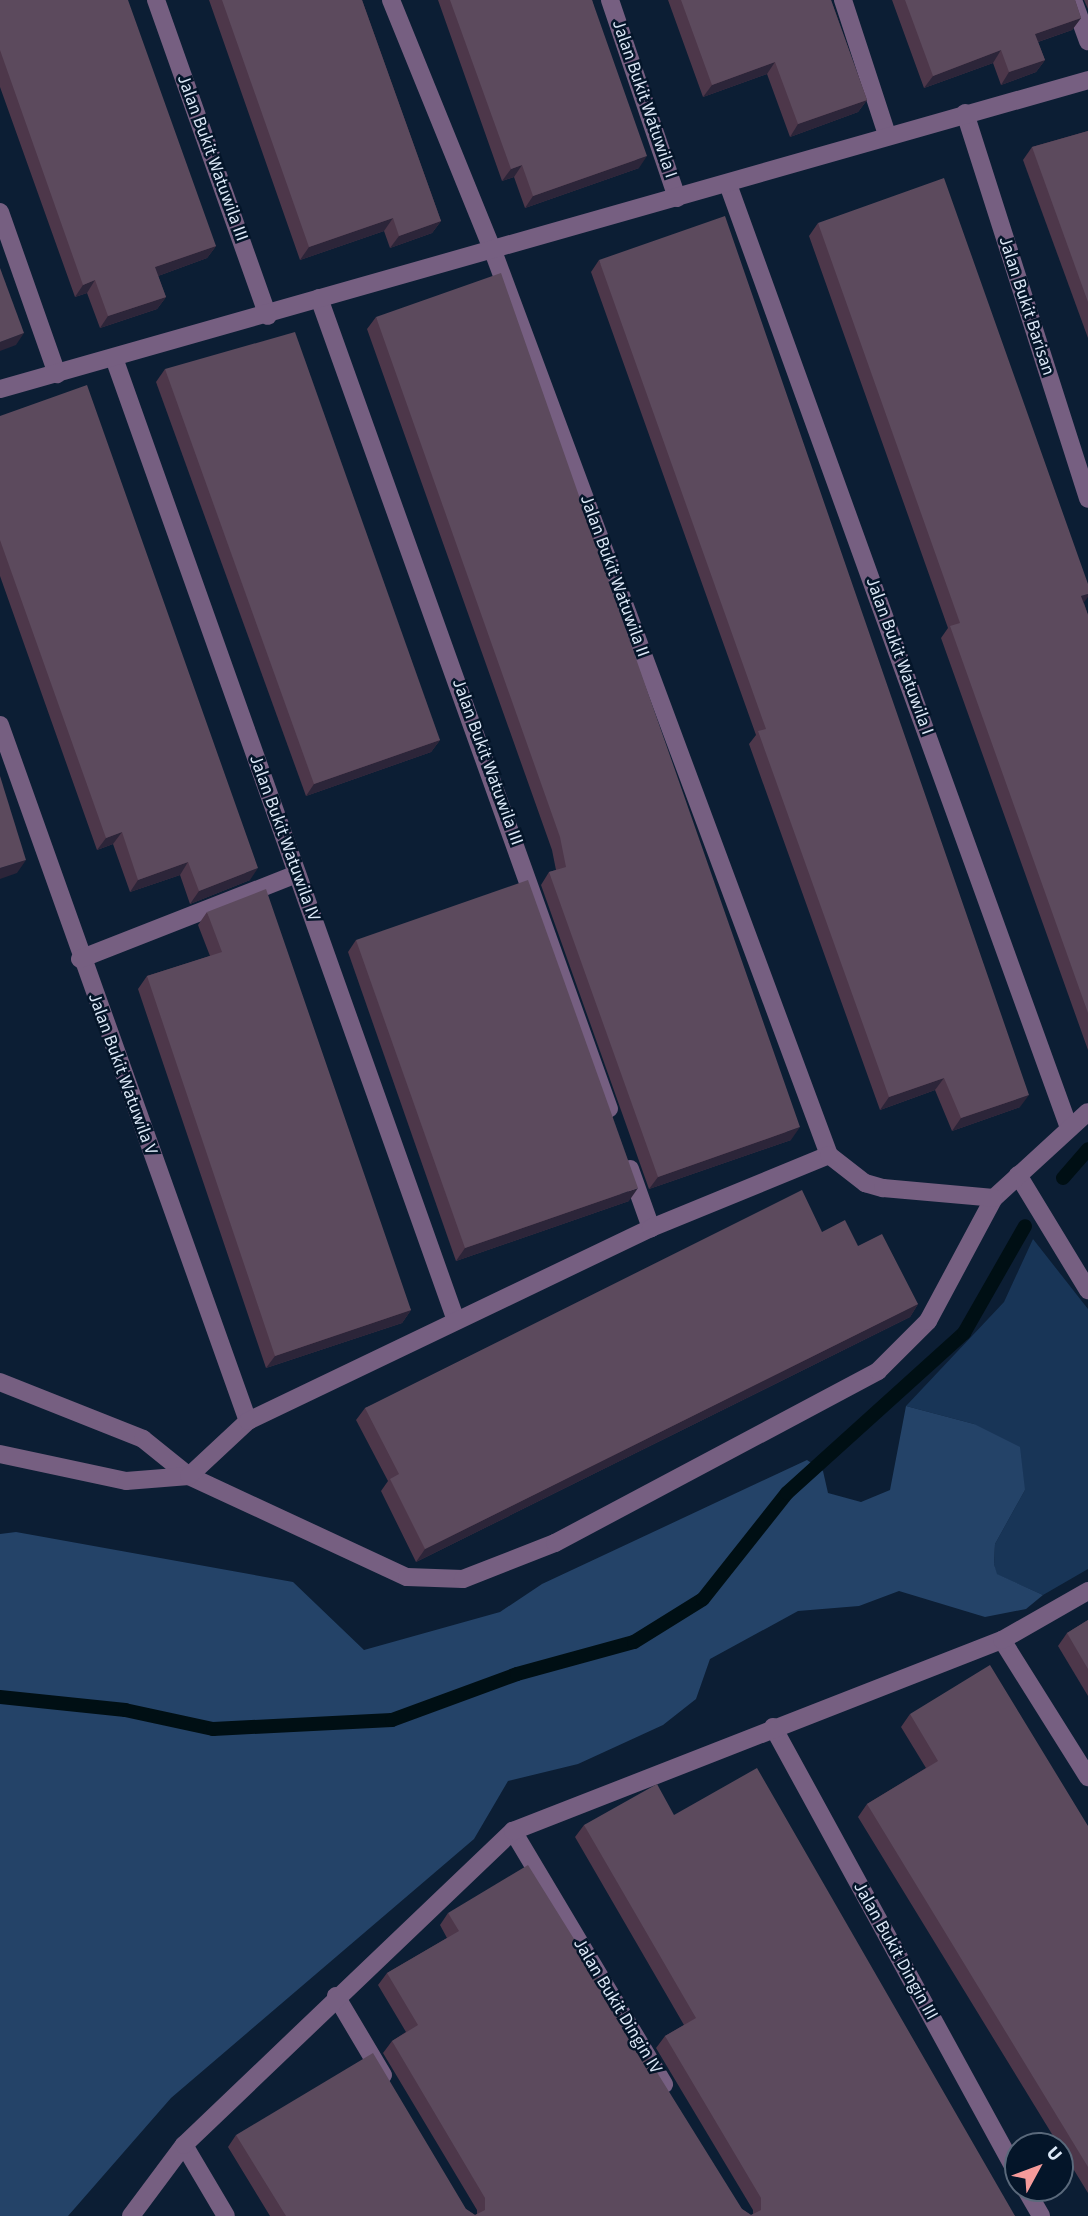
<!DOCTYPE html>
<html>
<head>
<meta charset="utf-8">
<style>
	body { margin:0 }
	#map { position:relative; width:1088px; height:2216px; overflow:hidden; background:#0c1e34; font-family:"Source Sans 3",sans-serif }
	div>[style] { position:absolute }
	.green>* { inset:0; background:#183557 }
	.forest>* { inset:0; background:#244368 }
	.stream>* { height:14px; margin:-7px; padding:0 7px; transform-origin:7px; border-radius:7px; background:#000f14 }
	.minor>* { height:18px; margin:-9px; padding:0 9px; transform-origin:9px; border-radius:9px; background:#765f81 }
	.wall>* { inset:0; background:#4d374a }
	.shaded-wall>* { inset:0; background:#2c2539 }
	.building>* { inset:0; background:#5c4a5d }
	span { translate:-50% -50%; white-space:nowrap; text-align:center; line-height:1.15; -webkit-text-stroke:5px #041529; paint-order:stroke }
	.street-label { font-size:18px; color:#dce8f7 }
	.north { position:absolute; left:1004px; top:2132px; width:70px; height:70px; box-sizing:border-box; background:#041529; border:2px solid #5a697b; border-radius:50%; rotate:49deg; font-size:19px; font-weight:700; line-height:28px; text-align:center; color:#dce8f7 }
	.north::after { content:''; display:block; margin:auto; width:24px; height:32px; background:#f59b9b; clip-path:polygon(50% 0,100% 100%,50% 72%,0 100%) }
</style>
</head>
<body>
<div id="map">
	<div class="green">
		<i style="clip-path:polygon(1033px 1239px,1088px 1309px,1088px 1569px,1043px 1595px,996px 1574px,994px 1564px,995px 1544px,1025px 1490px,974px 1424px,906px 1406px,1004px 1302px)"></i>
	</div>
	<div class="forest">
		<i style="clip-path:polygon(906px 1406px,974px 1424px,1020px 1447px,1025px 1490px,995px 1544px,994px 1564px,997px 1574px,1043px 1595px,1026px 1609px,985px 1617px,899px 1591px,859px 1606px,798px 1611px,710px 1659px,696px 1699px,663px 1725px,578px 1764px,508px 1781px,474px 1839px,171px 2098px,68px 2216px,0 2216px,0 1534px,16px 1532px,293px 1582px,364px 1650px,500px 1612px,542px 1584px,807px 1460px,823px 1471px,828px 1493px,861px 1502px,890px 1490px)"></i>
	</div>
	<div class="stream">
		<i style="left:1063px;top:1178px;width:38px;rotate:-49deg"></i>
		<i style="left:0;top:1697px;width:126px;rotate:5.9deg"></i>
		<i style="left:125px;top:1710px;width:90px;rotate:12.2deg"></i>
		<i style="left:213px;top:1729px;width:179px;rotate:-2.9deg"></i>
		<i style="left:392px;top:1720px;width:133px;rotate:-20.2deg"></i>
		<i style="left:517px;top:1674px;width:121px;rotate:-15.3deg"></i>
		<i style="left:634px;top:1642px;width:81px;rotate:-31.9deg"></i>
		<i style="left:703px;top:1599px;width:135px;rotate:-51.6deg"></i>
		<i style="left:787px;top:1493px;width:239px;rotate:-42.1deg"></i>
		<i style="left:964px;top:1333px;width:123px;rotate:-60.3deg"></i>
	</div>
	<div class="minor">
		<i style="left:156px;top:0;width:335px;rotate:70.5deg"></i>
		<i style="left:391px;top:0;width:271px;rotate:67.9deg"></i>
		<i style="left:493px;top:251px;width:964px;rotate:69.61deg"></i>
		<i style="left:610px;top:0;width:209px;rotate:71.3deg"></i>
		<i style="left:843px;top:0;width:142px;rotate:71.9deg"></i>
		<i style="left:1073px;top:0;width:44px;rotate:69.9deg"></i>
		<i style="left:965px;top:113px;width:405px;rotate:72.3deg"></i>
		<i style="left:729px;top:187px;width:997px;rotate:70.13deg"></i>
		<i style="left:0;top:212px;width:172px;rotate:70.6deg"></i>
		<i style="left:319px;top:298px;width:861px;rotate:70.32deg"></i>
		<i style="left:114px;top:358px;width:1019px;rotate:70.44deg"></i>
		<i style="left:0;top:389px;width:1131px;rotate:-15.85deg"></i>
		<i style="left:0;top:725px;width:739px;rotate:70.39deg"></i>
		<i style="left:80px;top:959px;width:233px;rotate:-21.4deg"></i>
		<i style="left:630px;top:1169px;width:63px;rotate:70.4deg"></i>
		<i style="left:1018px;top:1175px;width:135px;rotate:58.7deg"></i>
		<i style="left:0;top:1382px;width:154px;rotate:21.7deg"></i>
		<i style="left:143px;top:1439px;width:59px;rotate:38.8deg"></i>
		<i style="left:189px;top:1476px;width:240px;rotate:24.9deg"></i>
		<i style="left:407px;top:1577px;width:56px;rotate:2deg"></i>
		<i style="left:463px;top:1579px;width:99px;rotate:-21.4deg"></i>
		<i style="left:555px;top:1543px;width:366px;rotate:-28deg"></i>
		<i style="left:878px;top:1371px;width:71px;rotate:-45deg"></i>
		<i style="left:928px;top:1321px;width:140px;rotate:-61.8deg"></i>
		<i style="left:994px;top:1198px;width:127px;rotate:-42.5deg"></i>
		<i style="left:0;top:1454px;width:129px;rotate:12.1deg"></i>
		<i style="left:126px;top:1481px;width:63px;rotate:-4.5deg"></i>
		<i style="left:189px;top:1476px;width:81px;rotate:-43deg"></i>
		<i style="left:248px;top:1421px;width:447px;rotate:-25.6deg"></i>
		<i style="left:651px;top:1228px;width:192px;rotate:-22.3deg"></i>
		<i style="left:829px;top:1155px;width:46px;rotate:37.9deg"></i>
		<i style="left:865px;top:1183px;width:19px;rotate:16deg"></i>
		<i style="left:883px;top:1188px;width:111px;rotate:5.1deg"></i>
		<i style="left:1002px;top:1640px;width:162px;rotate:57.9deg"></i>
		<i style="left:773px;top:1727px;width:511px;rotate:61.33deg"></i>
		<i style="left:513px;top:1831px;width:295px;rotate:59.2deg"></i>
		<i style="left:336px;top:1996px;width:92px;rotate:59.3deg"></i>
		<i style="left:184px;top:2145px;width:82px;rotate:59.4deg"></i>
		<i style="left:1025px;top:2188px;width:32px;rotate:60deg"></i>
		<i style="left:131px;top:2216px;width:89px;rotate:-53.3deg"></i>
		<i style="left:184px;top:2145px;width:455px;rotate:-43.7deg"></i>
		<i style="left:513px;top:1831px;width:525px;rotate:-21.34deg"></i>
		<i style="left:1002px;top:1640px;width:99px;rotate:-29.7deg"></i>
	</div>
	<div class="wall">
		<i style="clip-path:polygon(0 0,216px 246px,207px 258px,158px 276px,166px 297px,157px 309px,100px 328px,87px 293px,75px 297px,0 87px)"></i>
		<i style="clip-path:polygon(209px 0,362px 0,441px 221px,432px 233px,390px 248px,384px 231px,300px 260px)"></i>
		<i style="clip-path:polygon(438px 0,592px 0,639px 168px,525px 208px,514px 177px,502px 181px)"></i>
		<i style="clip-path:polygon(668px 0,831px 0,867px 100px,858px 112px,790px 137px,767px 74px,703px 97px)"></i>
		<i style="clip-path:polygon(892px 0,1075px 0,1081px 18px,1072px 30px,1038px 42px,1045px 60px,1036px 72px,1001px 85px,993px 63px,924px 88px)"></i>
		<i style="clip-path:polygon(1084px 0,1088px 0,1088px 9px)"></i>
		<i style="clip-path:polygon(1088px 131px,1088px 338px,1023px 160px,1032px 147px)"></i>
		<i style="clip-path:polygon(818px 223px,1084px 603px,1088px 615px,1088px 1050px,941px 638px,948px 628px,809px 236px)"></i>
		<i style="clip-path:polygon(599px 260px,1020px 1107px,952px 1131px,935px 1090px,880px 1110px,749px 744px,756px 735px,591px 272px)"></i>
		<i style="clip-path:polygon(376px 317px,791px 1140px,649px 1189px,541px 885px,549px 872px,556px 870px,552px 850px,367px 329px)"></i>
		<i style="clip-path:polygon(165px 369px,440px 740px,431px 752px,306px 796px,156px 382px)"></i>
		<i style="clip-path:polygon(0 416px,250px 880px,190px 904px,180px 875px,130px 892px,113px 844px,97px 850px,0 576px)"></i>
		<i style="clip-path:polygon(207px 912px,411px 1310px,402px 1323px,266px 1368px,138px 989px,147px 976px,210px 956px,198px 925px)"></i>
		<i style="clip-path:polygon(356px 940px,629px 1201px,456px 1261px,348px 952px)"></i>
		<i style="clip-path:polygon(822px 1232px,858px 1246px,918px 1304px,910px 1317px,416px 1562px,381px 1491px,388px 1481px,356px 1420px,365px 1408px)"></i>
		<i style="clip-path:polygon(1088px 1620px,1088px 1696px,1058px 1646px,1067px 1633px)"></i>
		<i style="clip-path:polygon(910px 1714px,1088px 1826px,1088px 2193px,858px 1817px,867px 1804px,926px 1768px,901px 1727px)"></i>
		<i style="clip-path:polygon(674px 1815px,1015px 2216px,270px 2216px,228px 2147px,236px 2135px,466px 2209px,475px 2215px,477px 2214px,477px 2210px,383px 2053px,392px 2041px,406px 2032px,378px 1985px,387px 1973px,447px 1938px,440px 1925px,448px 1913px,742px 2209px,751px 2215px,753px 2214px,753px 2210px,656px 2048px,665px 2036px,684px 2025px,575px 1837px,584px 1825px)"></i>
	</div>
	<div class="shaded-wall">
		<i style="clip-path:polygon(1081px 18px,1072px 30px,1026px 46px,1035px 34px)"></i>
		<i style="clip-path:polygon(1001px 50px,993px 63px,924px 88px,933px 76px)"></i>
		<i style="clip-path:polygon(1045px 60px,1036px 72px,1001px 85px,1009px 72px)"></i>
		<i style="clip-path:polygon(775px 62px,767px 74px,703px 97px,712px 85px)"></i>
		<i style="clip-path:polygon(867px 100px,858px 112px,790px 137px,798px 124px)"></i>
		<i style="clip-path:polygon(647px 156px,639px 168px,525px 208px,533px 196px)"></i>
		<i style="clip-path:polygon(522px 165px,514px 177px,502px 181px,511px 169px)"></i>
		<i style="clip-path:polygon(393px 218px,384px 231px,300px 260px,309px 247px)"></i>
		<i style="clip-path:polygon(441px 221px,432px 233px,390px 248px,399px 236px)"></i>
		<i style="clip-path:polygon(216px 246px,207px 258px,147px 280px,155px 267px)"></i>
		<i style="clip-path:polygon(95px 280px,87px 293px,75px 297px,83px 285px)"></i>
		<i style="clip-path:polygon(166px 297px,157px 309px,100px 328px,108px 316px)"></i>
		<i style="clip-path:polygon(24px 333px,16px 345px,0 351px,0 342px)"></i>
		<i style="clip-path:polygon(1088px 594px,1088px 597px,1082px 605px,1081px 596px)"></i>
		<i style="clip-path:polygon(440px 740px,431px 752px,306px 796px,314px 784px)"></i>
		<i style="clip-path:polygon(122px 832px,113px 844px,97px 850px,106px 838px)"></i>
		<i style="clip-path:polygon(26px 860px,17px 873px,0 879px,0 868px)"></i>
		<i style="clip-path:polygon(188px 862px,180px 875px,130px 892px,138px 880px)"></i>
		<i style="clip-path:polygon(258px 868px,250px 880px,190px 904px,199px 891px)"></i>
		<i style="clip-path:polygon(944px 1078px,935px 1090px,880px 1110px,889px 1097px)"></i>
		<i style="clip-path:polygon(1029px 1095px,1020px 1107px,952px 1131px,961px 1118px)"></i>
		<i style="clip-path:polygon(800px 1127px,791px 1140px,649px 1189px,658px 1177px)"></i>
		<i style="clip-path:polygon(638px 1188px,629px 1201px,456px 1261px,465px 1248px)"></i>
		<i style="clip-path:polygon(918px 1304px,910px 1317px,416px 1562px,425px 1549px)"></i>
		<i style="clip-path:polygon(411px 1310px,402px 1323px,266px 1368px,275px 1356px)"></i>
	</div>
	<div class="building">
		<i style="clip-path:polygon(0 0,128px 0,216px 246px,155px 267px,166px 297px,108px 316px,95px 280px,83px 285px,0 50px)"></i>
		<i style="clip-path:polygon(222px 0,362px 0,441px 221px,399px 236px,393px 218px,309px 247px)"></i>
		<i style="clip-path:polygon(450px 0,592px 0,647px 156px,533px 196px,522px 165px,511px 169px)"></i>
		<i style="clip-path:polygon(681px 0,831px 0,867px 100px,798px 124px,775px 62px,712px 85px)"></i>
		<i style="clip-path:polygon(905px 0,1075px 0,1081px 18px,1035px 34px,1045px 60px,1009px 72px,1001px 50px,933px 76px)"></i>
		<i style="clip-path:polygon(1088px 131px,1088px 302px,1032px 147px)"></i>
		<i style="clip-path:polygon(944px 178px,1088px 584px,1088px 594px,1081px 596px,1088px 615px,1088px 1013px,950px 626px,960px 623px,818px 223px)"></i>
		<i style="clip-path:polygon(725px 216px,1029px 1095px,961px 1118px,944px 1078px,889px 1097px,758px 731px,766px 729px,599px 260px)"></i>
		<i style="clip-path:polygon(0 268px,24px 333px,0 342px)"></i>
		<i style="clip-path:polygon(501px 273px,800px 1127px,658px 1177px,549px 872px,566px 867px,560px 837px,376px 317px)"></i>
		<i style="clip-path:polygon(295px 332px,440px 740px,314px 784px,165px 369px)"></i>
		<i style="clip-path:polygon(87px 385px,258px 868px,199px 891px,188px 862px,138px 880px,122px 832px,106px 838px,0 540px,0 416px)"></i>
		<i style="clip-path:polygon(0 776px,26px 860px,0 868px)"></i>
		<i style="clip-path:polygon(528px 880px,638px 1188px,465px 1248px,356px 940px)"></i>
		<i style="clip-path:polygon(266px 889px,411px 1310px,275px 1356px,147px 976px,222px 952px,207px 912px)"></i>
		<i style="clip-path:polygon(802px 1190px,822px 1232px,845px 1220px,858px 1246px,882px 1234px,918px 1304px,425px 1549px,390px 1479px,399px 1474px,365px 1408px)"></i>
		<i style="clip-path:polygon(1088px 1620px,1088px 1669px,1067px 1633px)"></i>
		<i style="clip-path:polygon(990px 1665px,1088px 1826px,1088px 2167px,867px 1804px,938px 1761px,910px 1714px)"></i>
		<i style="clip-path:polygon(757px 1768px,1015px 2216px,286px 2216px,236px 2135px,373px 2053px,466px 2209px,475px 2215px,485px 2210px,485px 2198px,392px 2041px,418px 2025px,387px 1973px,459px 1931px,448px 1913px,528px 1865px,742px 2209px,751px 2215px,761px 2210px,761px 2198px,665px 2036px,696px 2018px,584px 1825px,657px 1784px,674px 1815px)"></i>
	</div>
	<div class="street-label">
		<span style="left:644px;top:99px;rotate:71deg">Jalan Bukit Watuwila I</span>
		<span style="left:212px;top:158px;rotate:70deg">Jalan Bukit Watuwila III</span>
		<span style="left:1026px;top:306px;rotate:72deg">Jalan Bukit Barisan</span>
		<span style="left:614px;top:576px;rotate:70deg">Jalan Bukit Watuwila II</span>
		<span style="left:899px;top:656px;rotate:70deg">Jalan Bukit Watuwila I</span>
		<span style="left:487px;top:762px;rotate:70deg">Jalan Bukit Watuwila III</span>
		<span style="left:284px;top:838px;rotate:70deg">Jalan Bukit Watuwila IV</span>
		<span style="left:122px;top:1074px;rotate:70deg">Jalan Bukit Watuwila V</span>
		<span style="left:895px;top:1951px;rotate:61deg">Jalan Bukit Dingin III</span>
		<span style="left:617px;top:2006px;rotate:59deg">Jalan Bukit Dingin IV</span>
	</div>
	<div class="north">U</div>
</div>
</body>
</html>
